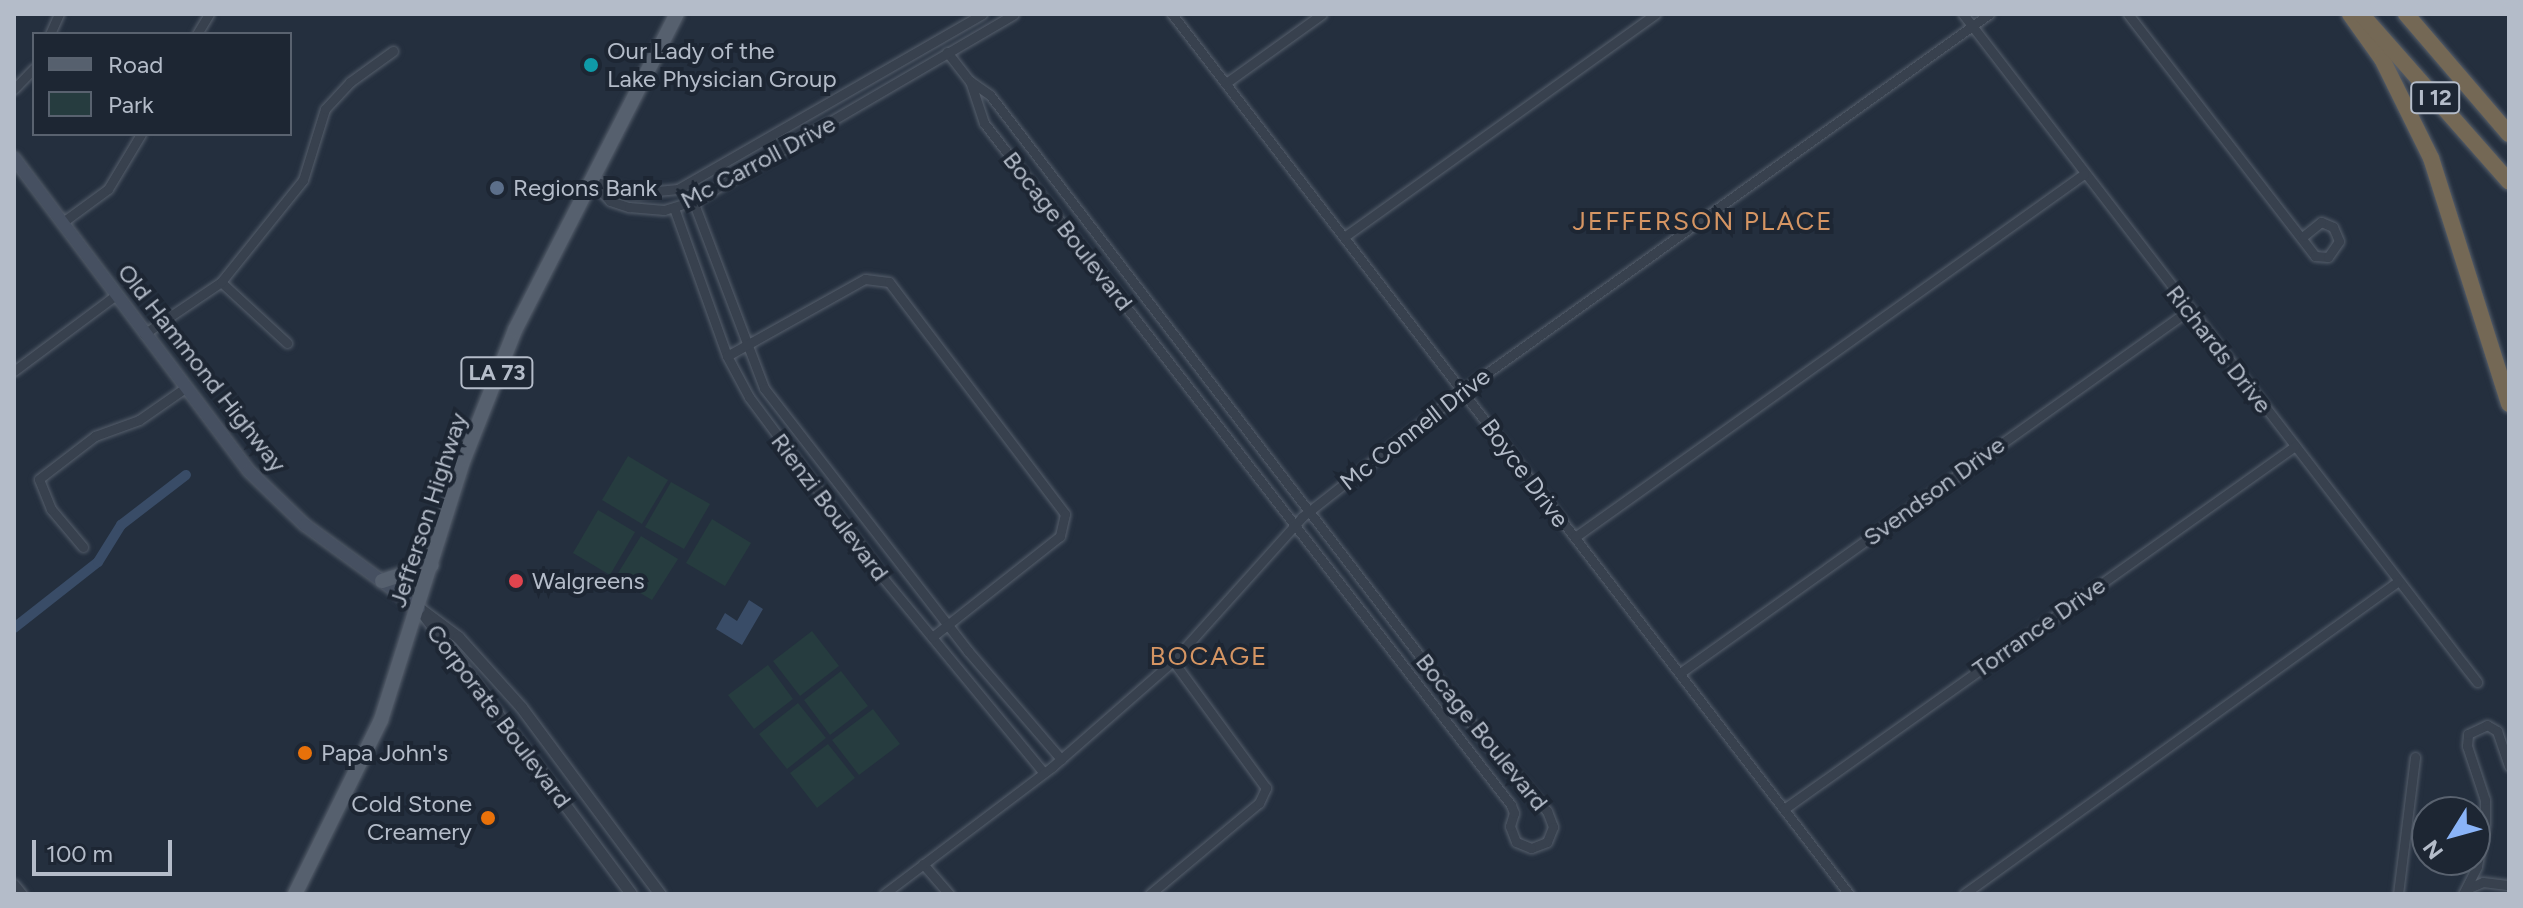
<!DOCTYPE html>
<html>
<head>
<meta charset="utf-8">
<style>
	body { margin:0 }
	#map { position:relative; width:2523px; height:908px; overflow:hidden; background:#242f3e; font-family:Figtree,sans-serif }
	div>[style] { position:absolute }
	.green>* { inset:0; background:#263c3f }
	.water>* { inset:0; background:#394c67 }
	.canal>* { height:10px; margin:-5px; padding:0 5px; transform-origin:5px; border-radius:5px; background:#394c67 }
	.roads { filter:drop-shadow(0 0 2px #565f6c) drop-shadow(0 0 2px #565f6c) }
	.minor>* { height:9px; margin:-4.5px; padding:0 4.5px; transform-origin:4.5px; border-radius:4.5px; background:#38414e }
	.tertiary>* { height:11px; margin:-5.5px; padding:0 5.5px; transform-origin:5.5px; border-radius:5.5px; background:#38414e }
	.secondary>* { height:12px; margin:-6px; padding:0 6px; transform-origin:6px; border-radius:6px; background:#465061 }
	.primary>* { height:14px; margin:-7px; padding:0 7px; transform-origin:7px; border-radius:7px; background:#56606e }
	.motorway>* { height:16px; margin:-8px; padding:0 8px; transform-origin:8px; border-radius:8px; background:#746855 }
	.dots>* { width:22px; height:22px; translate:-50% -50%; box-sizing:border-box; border:4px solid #1d2633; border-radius:50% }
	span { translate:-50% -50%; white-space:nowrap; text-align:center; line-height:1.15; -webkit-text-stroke:8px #1d2633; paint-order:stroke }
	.shield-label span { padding:2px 6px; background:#1d2633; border:2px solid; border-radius:6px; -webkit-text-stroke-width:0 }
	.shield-label { font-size:22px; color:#b4bcc9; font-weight:700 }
	.poi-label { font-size:24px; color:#b4bcc9 }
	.left { translate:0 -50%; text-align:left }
	.right { translate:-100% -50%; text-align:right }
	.street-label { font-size:24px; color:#b4bcc9 }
	.neighbourhood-label { font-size:26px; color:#d59563; letter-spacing:2px }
	.frame { position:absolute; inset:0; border:16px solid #b4bcc9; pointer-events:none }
	.legend { position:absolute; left:32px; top:32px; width:260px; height:104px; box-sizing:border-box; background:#1d2633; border:2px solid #59626f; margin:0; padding:10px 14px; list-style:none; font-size:24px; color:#b4bcc9 }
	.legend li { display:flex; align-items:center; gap:16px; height:40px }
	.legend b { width:40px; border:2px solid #59626f }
	.north { position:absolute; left:2411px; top:796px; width:80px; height:80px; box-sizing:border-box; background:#1d2633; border:2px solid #59626f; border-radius:50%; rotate:233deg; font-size:22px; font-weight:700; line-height:32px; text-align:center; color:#b4bcc9 }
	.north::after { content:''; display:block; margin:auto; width:28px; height:36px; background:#8ab4f8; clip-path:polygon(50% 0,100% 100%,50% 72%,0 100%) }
	.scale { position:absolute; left:32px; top:840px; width:140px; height:36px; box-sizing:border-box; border:4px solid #b4bcc9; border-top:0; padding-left:10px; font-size:24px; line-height:28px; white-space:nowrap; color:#b4bcc9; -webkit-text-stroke:6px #1d2633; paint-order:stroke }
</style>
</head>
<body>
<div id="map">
	<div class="green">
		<i style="clip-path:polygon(628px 456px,668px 480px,642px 524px,602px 500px)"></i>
		<i style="clip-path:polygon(671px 482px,710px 504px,684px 549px,645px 527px)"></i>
		<i style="clip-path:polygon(598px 510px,635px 532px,610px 575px,573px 553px)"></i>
		<i style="clip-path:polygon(712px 519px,751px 543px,725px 586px,686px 563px)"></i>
		<i style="clip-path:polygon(641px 536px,678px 559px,652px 600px,615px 578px)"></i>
		<i style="clip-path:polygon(812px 631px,839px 666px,800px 696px,773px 661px)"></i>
		<i style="clip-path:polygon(768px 665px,793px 699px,754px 729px,728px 695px)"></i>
		<i style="clip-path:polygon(841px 671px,868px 706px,830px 735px,804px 700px)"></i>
		<i style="clip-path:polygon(798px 703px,826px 738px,787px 769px,759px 734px)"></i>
		<i style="clip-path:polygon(873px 709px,900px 744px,859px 775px,832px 740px)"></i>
		<i style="clip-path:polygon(828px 744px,855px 778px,817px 808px,790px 773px)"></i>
	</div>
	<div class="water">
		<i style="clip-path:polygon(749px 600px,763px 609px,742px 645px,716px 629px,725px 613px,737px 621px)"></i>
	</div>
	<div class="canal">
		<i style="left:14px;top:628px;width:107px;rotate:-38.2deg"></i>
		<i style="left:98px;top:562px;width:44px;rotate:-58.1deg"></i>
		<i style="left:121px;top:525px;width:82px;rotate:-37.6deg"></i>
	</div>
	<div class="roads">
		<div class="minor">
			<i style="left:1172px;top:14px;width:1110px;rotate:52.43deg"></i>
			<i style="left:1963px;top:14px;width:843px;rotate:52.42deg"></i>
			<i style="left:2128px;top:14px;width:306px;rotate:52.3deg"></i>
			<i style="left:2315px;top:256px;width:13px;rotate:4deg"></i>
			<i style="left:2328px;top:257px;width:19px;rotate:-55deg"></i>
			<i style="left:2339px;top:241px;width:15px;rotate:-113deg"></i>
			<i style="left:2333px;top:227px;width:13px;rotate:-157deg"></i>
			<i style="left:2321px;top:222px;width:22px;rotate:141deg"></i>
			<i style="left:50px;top:34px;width:22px;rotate:-66deg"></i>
			<i style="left:197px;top:34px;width:23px;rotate:-59deg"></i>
			<i style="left:947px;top:52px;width:37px;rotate:52deg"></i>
			<i style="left:970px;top:81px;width:24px;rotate:35deg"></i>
			<i style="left:990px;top:95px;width:814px;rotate:52.54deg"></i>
			<i style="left:1485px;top:741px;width:94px;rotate:48.5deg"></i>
			<i style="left:1547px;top:811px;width:17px;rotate:69deg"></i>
			<i style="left:1553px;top:827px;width:16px;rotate:112deg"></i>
			<i style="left:1547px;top:842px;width:17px;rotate:159deg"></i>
			<i style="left:1531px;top:848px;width:16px;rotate:-158deg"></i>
			<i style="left:1516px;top:842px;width:17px;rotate:-111deg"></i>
			<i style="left:1510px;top:826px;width:14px;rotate:-73deg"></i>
			<i style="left:1514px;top:813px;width:9px;rotate:-111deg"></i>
			<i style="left:1511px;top:805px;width:862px;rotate:-127.69deg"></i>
			<i style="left:984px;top:123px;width:44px;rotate:-108.4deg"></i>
			<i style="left:1226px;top:83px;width:118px;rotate:-35.7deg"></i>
			<i style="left:14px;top:89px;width:29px;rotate:-46deg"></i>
			<i style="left:590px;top:180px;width:29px;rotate:46deg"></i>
			<i style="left:610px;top:201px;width:20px;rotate:18deg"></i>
			<i style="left:629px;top:207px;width:35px;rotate:5deg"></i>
			<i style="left:664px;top:210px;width:34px;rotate:-17deg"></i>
			<i style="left:696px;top:200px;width:368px;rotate:-30.3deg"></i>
			<i style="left:593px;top:181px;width:46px;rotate:15.3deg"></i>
			<i style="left:637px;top:193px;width:41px;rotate:-5.6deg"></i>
			<i style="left:678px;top:189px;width:351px;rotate:-29.9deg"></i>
			<i style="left:693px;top:201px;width:200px;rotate:69.2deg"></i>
			<i style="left:764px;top:388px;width:333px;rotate:52.2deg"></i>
			<i style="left:968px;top:651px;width:143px;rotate:49.3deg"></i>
			<i style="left:674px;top:208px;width:157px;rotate:70.3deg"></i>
			<i style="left:727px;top:356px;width:47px;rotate:61.8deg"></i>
			<i style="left:749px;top:397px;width:227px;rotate:53.4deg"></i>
			<i style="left:884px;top:579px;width:251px;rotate:50.5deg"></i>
			<i style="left:63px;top:222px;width:56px;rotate:-36.3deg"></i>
			<i style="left:108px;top:189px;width:64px;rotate:-59deg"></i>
			<i style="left:1344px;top:237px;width:383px;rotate:-35.6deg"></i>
			<i style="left:221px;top:282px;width:90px;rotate:42.7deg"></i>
			<i style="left:144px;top:334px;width:93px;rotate:-34deg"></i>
			<i style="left:221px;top:282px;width:131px;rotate:-51.2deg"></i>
			<i style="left:303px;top:180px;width:74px;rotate:-72.8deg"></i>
			<i style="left:325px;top:109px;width:37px;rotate:-47deg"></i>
			<i style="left:350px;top:82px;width:53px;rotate:-35.8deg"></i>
			<i style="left:727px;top:356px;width:158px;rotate:-29.2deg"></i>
			<i style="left:865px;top:279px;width:24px;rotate:7deg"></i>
			<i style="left:889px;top:282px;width:291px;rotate:52.8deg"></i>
			<i style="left:1065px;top:514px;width:23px;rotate:103deg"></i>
			<i style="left:1060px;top:536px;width:163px;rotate:141.7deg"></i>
			<i style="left:14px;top:371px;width:127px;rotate:-36.7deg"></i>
			<i style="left:1575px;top:537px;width:625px;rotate:-35.5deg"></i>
			<i style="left:83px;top:547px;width:50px;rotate:-130.1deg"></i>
			<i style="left:51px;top:509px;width:32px;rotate:-112deg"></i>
			<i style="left:39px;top:479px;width:71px;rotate:-37.5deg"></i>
			<i style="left:95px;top:436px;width:47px;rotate:-20deg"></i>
			<i style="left:139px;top:420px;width:56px;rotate:-34.8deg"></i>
			<i style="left:1680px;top:673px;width:625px;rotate:-35.5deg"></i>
			<i style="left:1784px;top:809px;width:627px;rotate:-35.39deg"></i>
			<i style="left:923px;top:864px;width:40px;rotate:49deg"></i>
			<i style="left:14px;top:884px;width:13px;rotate:51deg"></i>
			<i style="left:2467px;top:889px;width:17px;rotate:-24deg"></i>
			<i style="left:2483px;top:882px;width:26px;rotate:7deg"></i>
			<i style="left:884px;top:894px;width:211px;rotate:-37.1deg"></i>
			<i style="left:1052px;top:767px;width:161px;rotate:-41.2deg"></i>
			<i style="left:1173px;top:661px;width:193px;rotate:-48.1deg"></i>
			<i style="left:1302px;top:517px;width:204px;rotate:-38.2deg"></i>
			<i style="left:1462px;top:391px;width:648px;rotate:-35.58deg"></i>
			<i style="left:1150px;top:894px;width:142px;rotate:-39.9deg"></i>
			<i style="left:1259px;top:803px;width:17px;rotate:-65deg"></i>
			<i style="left:1266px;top:788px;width:157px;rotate:-126.2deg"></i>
			<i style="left:1964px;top:894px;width:534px;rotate:-35.77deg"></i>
			<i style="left:2398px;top:894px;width:138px;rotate:-82.9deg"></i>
			<i style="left:2463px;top:894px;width:31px;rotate:-63deg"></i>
			<i style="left:2477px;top:866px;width:43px;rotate:-79.2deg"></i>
			<i style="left:2485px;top:824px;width:24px;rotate:-90deg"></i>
			<i style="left:2485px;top:800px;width:57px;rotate:-108.4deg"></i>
			<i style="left:2467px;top:746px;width:12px;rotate:-85deg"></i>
			<i style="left:2468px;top:734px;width:21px;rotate:-25deg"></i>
			<i style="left:2487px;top:725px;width:12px;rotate:31deg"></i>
			<i style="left:2497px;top:731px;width:37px;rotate:71deg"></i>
		</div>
		<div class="tertiary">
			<i style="left:419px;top:608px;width:49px;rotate:36.6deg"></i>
			<i style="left:458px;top:637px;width:94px;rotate:48deg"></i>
			<i style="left:521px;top:707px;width:233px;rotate:53.4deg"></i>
			<i style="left:424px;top:615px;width:347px;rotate:53.4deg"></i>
		</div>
		<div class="secondary">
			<i style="left:14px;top:158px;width:391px;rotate:53.1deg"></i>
			<i style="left:249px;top:471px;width:78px;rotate:44deg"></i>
			<i style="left:305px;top:525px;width:141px;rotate:36.1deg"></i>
		</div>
		<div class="primary">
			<i style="left:382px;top:581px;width:52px;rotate:-17.7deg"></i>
			<i style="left:295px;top:894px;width:194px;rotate:-63.7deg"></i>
			<i style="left:381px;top:720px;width:274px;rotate:-72.4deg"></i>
			<i style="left:464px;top:459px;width:139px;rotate:-68.4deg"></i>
			<i style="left:515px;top:330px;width:355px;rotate:-62.9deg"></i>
		</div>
		<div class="motorway">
			<i style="left:2350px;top:14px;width:55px;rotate:54.6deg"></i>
			<i style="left:2382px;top:59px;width:110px;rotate:63.7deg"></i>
			<i style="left:2431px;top:158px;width:258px;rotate:72.4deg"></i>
			<i style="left:2406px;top:14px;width:158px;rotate:49.4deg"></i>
			<i style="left:2362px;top:15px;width:222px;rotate:48.6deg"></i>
		</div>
	</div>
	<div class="dots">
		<i style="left:591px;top:65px;background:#0f9aa8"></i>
		<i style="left:497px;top:188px;background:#5c6f8a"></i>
		<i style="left:516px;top:581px;background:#e0444e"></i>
		<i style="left:305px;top:753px;background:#e8710a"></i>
		<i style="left:488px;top:818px;background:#e8710a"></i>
	</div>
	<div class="shield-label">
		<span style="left:2435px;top:98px">I 12</span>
		<span style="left:497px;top:373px">LA 73</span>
	</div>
	<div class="poi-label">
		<span class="left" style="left:607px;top:65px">Our Lady of the<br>Lake Physician Group</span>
		<span class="left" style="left:513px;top:188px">Regions Bank</span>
		<span class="left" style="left:532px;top:581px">Walgreens</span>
		<span class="left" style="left:321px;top:753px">Papa John's</span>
		<span class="right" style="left:472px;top:818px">Cold Stone<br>Creamery</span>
	</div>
	<div class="street-label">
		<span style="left:758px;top:162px;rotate:-28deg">Mc Carroll Drive</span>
		<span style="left:1068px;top:231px;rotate:52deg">Bocage Boulevard</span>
		<span style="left:2219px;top:349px;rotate:52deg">Richards Drive</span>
		<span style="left:202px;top:368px;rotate:52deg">Old Hammond Highway</span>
		<span style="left:1415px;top:429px;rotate:-38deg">Mc Connell Drive</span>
		<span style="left:1525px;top:473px;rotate:53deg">Boyce Drive</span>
		<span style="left:1934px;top:491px;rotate:-36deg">Svendson Drive</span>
		<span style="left:830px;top:507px;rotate:53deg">Rienzi Boulevard</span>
		<span style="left:428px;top:510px;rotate:-72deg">Jefferson Highway</span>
		<span style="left:2039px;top:627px;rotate:-35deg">Torrance Drive</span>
		<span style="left:499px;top:716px;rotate:53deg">Corporate Boulevard</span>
		<span style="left:1482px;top:732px;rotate:51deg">Bocage Boulevard</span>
	</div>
	<div class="neighbourhood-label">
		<span style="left:1703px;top:222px">JEFFERSON PLACE</span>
		<span style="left:1209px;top:657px">BOCAGE</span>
	</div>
	<div class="frame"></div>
	<ul class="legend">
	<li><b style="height:10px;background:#56606e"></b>Road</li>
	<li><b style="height:22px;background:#263c3f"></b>Park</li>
	</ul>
	<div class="north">N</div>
	<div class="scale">100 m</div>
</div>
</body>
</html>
